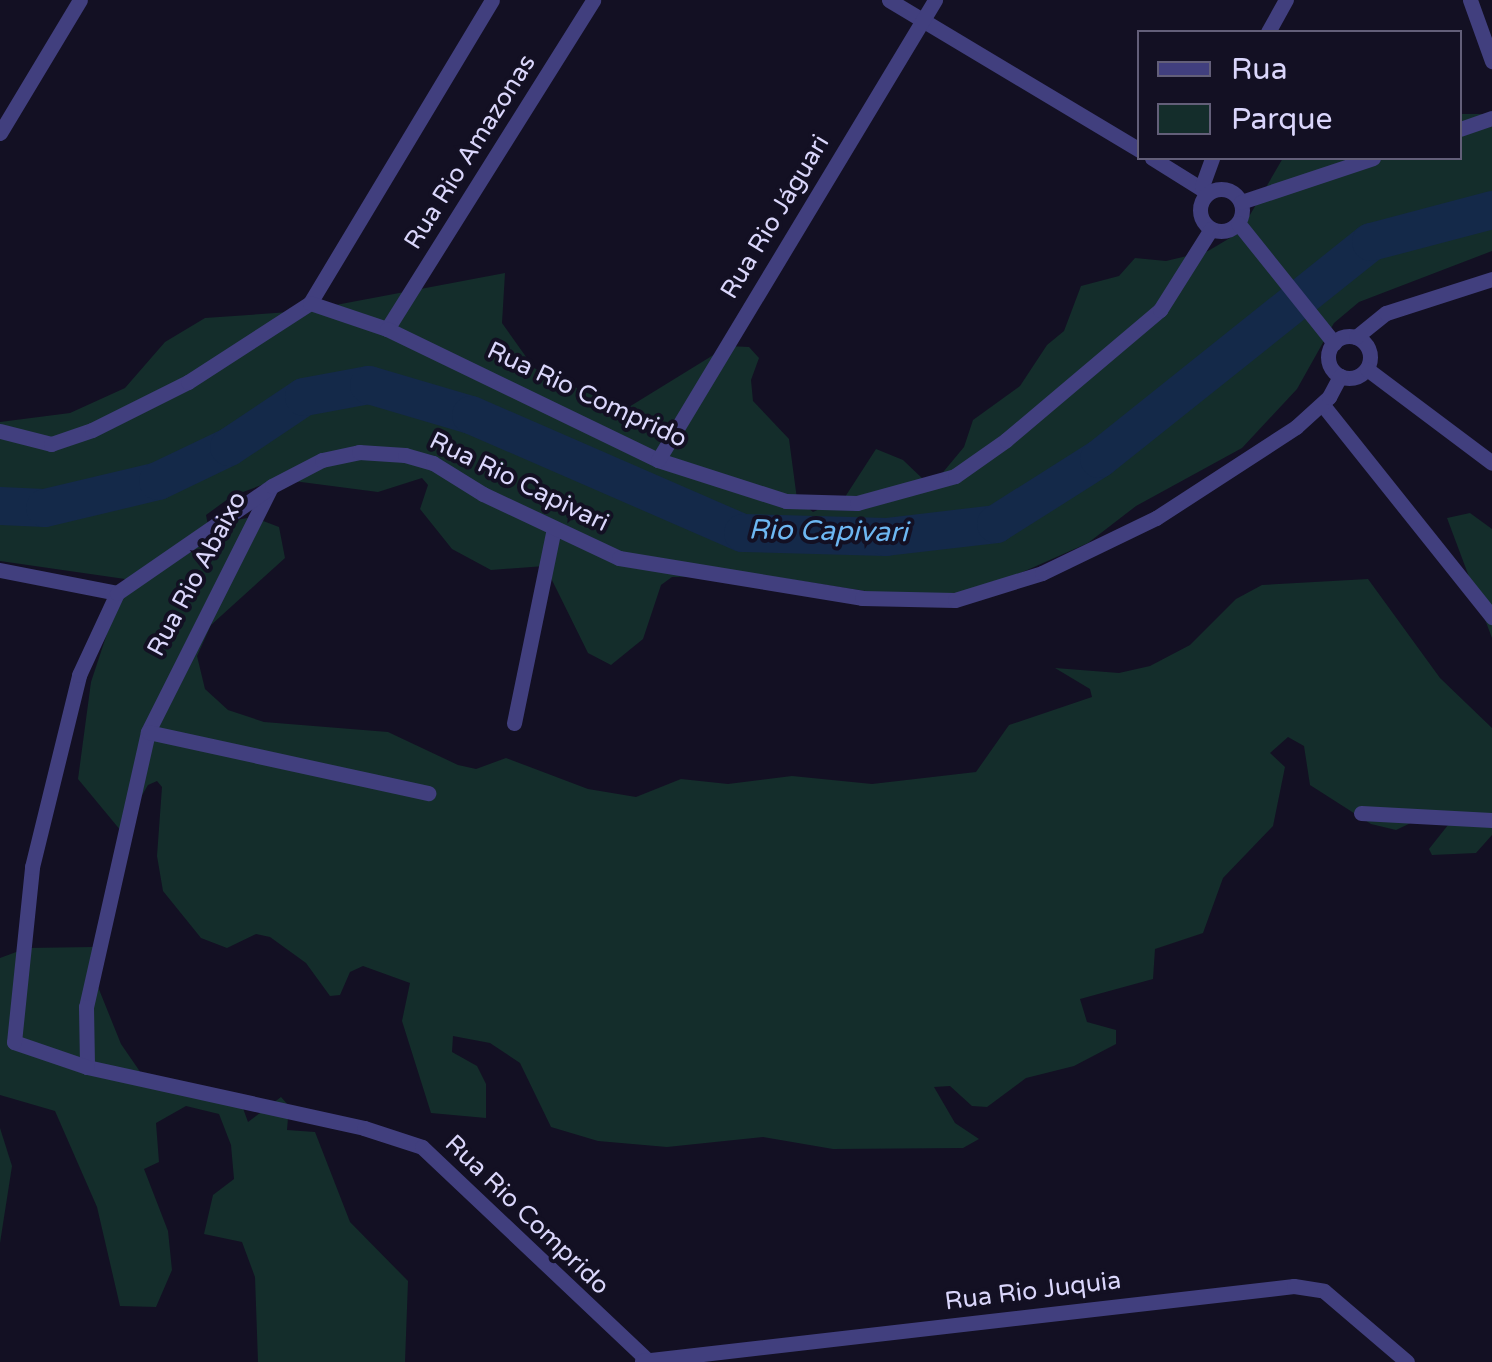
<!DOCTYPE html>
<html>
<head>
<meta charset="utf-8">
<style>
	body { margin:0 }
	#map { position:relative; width:1492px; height:1362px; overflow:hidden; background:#131023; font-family:"Varela Round",sans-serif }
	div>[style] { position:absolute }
	.green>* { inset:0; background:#142d2b }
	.river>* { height:38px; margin:-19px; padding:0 19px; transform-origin:19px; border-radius:19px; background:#142949 }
	.street>* { height:15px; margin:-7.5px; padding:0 7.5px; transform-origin:7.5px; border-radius:7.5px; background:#413f7e }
	.street>.ring { margin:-7.5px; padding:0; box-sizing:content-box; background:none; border:15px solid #413f7e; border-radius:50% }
	span { translate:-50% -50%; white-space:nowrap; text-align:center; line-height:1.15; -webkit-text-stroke:8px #131023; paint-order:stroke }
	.street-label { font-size:25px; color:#dad6fb }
	.water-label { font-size:28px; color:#6db7f2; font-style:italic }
	.legend { position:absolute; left:1137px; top:30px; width:325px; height:130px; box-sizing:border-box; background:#131023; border:2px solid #635f79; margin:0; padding:12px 18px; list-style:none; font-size:30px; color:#dad6fb }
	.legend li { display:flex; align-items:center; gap:20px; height:50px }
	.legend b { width:50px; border:2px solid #635f79 }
</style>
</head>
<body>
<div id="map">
	<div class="green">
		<i style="clip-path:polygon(1460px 114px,1492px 114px,1492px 251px,1359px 302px,1334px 323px,1297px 389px,1242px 448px,1136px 506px,1088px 543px,978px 592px,904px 597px,762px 575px,672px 577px,661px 585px,643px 639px,611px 665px,588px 653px,545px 566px,491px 570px,452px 549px,420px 509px,428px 485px,422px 478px,378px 492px,278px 479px,232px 496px,206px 515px,208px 525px,253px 517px,279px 527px,285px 558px,211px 625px,197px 656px,205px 689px,228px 710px,264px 722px,388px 732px,458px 765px,476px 769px,506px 758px,588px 789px,636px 797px,681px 779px,728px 784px,792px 776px,872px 784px,976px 772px,1009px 725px,1092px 697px,1090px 689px,1055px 668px,1119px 673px,1150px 666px,1190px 645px,1236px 599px,1262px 585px,1368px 579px,1440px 678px,1492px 728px,1492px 835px,1476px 853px,1432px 855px,1429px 849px,1448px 825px,1415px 821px,1396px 830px,1371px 824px,1310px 785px,1304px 746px,1288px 737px,1270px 753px,1285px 767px,1273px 826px,1223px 878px,1203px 933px,1155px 949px,1153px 979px,1080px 999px,1087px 1022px,1116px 1030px,1116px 1044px,1074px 1066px,1026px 1078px,987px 1107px,972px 1106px,950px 1086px,934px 1087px,955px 1123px,979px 1139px,963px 1148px,833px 1149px,763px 1137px,667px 1147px,598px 1141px,551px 1127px,520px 1063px,490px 1043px,453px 1036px,452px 1052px,477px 1066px,486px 1084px,486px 1118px,431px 1113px,402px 1021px,410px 983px,363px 966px,350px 972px,340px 995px,330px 996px,306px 963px,270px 937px,256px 934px,227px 948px,201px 938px,163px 891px,157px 856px,162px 787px,157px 781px,148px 785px,130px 816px,126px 837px,78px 779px,91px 682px,125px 579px,0 561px,0 422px,70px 413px,125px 388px,165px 342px,205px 318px,304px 311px,505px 273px,502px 323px,534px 368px,624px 410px,728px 346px,749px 347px,759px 358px,751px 380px,753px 401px,789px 439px,797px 499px,813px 512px,845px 497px,876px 449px,903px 460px,924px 480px,939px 477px,964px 447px,973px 420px,1020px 386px,1047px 345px,1064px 331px,1081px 286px,1119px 276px,1135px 258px,1166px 261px,1208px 251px,1240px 232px,1283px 158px,1460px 158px)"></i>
		<i style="clip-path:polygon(1470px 513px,1492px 529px,1492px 638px,1447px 518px)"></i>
		<i style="clip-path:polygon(93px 947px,96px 982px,121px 1044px,143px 1076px,240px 1100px,248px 1122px,281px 1097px,289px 1106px,287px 1130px,315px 1132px,350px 1222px,408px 1281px,405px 1362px,258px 1362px,255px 1277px,242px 1242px,204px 1234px,213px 1195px,234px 1179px,231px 1145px,219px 1114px,186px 1106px,156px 1123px,159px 1162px,144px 1169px,168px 1231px,172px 1270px,156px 1307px,120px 1306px,97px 1207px,55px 1111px,0 1095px,0 958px,27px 948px)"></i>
		<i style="clip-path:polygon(0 1128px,12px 1166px,0 1243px)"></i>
	</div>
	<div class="river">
		<i style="left:0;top:506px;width:45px;rotate:2.5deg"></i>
		<i style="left:45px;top:508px;width:116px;rotate:-13.4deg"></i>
		<i style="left:158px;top:481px;width:79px;rotate:-25.6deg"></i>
		<i style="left:229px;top:447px;width:90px;rotate:-33.7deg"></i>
		<i style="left:304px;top:397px;width:66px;rotate:-10.5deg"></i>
		<i style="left:369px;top:385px;width:106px;rotate:16.4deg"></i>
		<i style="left:471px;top:415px;width:296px;rotate:23.5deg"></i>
		<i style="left:743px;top:533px;width:143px;rotate:1.6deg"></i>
		<i style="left:886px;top:537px;width:111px;rotate:-6.7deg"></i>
		<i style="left:996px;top:524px;width:122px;rotate:-32.3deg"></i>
		<i style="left:1099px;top:459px;width:348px;rotate:-38.6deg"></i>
		<i style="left:1371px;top:242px;width:125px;rotate:-14.8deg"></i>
	</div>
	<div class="street">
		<i style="left:889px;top:0;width:292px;rotate:30.9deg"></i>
		<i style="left:1470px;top:0;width:65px;rotate:70.2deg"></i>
		<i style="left:1268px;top:32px;width:37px;rotate:-61deg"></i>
		<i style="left:1460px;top:129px;width:34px;rotate:-19deg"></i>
		<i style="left:0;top:133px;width:155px;rotate:-59deg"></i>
		<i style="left:1152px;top:158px;width:66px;rotate:32deg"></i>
		<i style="left:1202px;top:186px;width:30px;rotate:-70deg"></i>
		<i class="ring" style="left:1200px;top:189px;width:27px;height:27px"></i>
		<i style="left:1241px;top:202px;width:139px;rotate:-18.4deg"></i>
		<i style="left:1238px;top:223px;width:154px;rotate:51.3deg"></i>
		<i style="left:310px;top:303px;width:353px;rotate:-59deg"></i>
		<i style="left:387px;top:329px;width:388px;rotate:-57.9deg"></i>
		<i class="ring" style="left:1328px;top:336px;width:27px;height:27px"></i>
		<i style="left:1356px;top:337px;width:38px;rotate:-39deg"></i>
		<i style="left:1386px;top:313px;width:111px;rotate:-17.8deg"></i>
		<i style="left:1367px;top:369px;width:156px;rotate:36.9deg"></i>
		<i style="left:1322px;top:404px;width:273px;rotate:51.4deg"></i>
		<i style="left:0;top:431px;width:53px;rotate:14.3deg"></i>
		<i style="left:51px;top:444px;width:43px;rotate:-18.9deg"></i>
		<i style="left:92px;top:430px;width:107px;rotate:-26.6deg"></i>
		<i style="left:188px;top:382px;width:145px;rotate:-32.9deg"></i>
		<i style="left:310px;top:303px;width:81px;rotate:18.7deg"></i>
		<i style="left:387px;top:329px;width:301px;rotate:25.8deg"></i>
		<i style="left:658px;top:460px;width:134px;rotate:17.8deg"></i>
		<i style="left:786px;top:501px;width:71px;rotate:1.6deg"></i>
		<i style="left:857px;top:503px;width:102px;rotate:-15.4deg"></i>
		<i style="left:955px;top:476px;width:62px;rotate:-35.2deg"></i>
		<i style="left:1006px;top:440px;width:202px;rotate:-40.2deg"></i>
		<i style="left:1160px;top:310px;width:96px;rotate:-57.8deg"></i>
		<i style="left:658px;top:460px;width:537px;rotate:-58.94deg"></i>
		<i style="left:270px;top:489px;width:272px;rotate:116.7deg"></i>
		<i style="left:148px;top:732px;width:282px;rotate:102.7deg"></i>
		<i style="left:86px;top:1007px;width:60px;rotate:89deg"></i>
		<i style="left:87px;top:1067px;width:284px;rotate:12.4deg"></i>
		<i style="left:364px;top:1128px;width:61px;rotate:18.1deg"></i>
		<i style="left:422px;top:1147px;width:313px;rotate:43.4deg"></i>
		<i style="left:0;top:570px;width:119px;rotate:11.1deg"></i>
		<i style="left:514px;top:723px;width:199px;rotate:-78.4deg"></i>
		<i style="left:148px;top:732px;width:287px;rotate:12.3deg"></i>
		<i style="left:1361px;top:813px;width:131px;rotate:3.1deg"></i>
		<i style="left:87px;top:1067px;width:77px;rotate:-161.1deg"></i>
		<i style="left:14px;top:1042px;width:176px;rotate:-84.1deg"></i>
		<i style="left:32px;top:867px;width:198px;rotate:-76.2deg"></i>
		<i style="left:79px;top:675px;width:90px;rotate:-65.1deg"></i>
		<i style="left:117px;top:593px;width:188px;rotate:-34.6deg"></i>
		<i style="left:272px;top:486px;width:56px;rotate:-27.5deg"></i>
		<i style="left:322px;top:460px;width:38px;rotate:-12deg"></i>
		<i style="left:359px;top:452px;width:46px;rotate:3.7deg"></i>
		<i style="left:405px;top:455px;width:29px;rotate:16deg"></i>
		<i style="left:433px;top:463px;width:59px;rotate:31.8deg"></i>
		<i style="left:483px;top:494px;width:150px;rotate:25.2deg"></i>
		<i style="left:619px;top:558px;width:246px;rotate:9.3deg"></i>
		<i style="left:862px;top:598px;width:93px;rotate:1.2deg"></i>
		<i style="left:955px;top:600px;width:91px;rotate:-17.2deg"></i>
		<i style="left:1042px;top:573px;width:127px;rotate:-25.8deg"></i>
		<i style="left:1156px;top:518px;width:167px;rotate:-33deg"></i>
		<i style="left:1296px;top:427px;width:45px;rotate:-42.3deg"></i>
		<i style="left:1329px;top:397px;width:24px;rotate:-62deg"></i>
		<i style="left:642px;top:1361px;width:656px;rotate:-6.56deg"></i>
		<i style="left:1294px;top:1286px;width:30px;rotate:9deg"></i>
		<i style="left:1324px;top:1291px;width:109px;rotate:40.5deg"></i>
	</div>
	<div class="street-label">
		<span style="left:470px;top:152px;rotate:-58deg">Rua Rio Amazonas</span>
		<span style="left:775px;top:217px;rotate:-59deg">Rua Rio Jáguari</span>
		<span style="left:587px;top:395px;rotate:25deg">Rua Rio Comprido</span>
		<span style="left:519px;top:482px;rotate:26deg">Rua Rio Capivari</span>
		<span style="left:197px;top:574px;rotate:-62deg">Rua Rio Abaixo</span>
		<span style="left:527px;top:1215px;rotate:44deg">Rua Rio Comprido</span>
		<span style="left:1033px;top:1291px;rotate:-7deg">Rua Rio Juquia</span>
	</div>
	<div class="water-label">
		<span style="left:828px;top:531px;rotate:1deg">Rio Capivari</span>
	</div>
	<ul class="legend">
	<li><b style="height:12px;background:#413f7e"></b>Rua</li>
	<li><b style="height:28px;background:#142d2b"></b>Parque</li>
	</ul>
</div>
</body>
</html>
